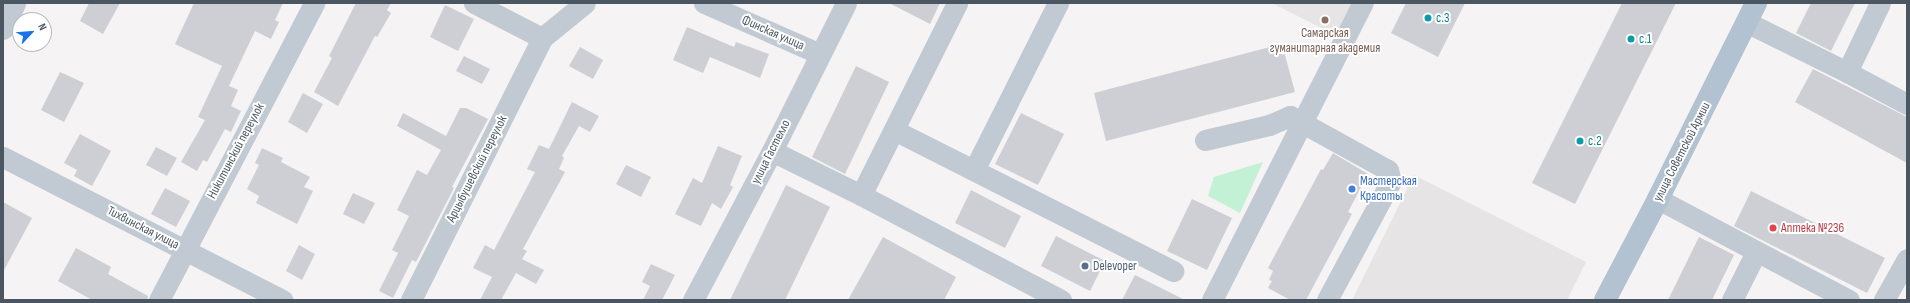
<!DOCTYPE html>
<html>
<head>
<meta charset="utf-8">
<style>
	body { margin:0 }
	#map { position:relative; width:1910px; height:303px; overflow:hidden; background:#f5f3f3; font-family:"Sofia Sans Condensed",sans-serif }
	div>[style] { position:absolute }
	.education>* { inset:0; background:#e6e4e5 }
	.green>* { inset:0; background:#c3f1d5 }
	.building>* { inset:0; background:#cdcfd5 }
	.minor>* { height:21px; margin:-10.5px; padding:0 10.5px; transform-origin:10.5px; border-radius:10.5px; background:#c1cad2 }
	.major>* { height:22px; margin:-11px; padding:0 11px; transform-origin:11px; border-radius:11px; background:#b3c2d1 }
	.dots>* { width:11px; height:11px; translate:-50% -50%; box-sizing:border-box; border:2px solid #fff; border-radius:50% }
	span { translate:-50% -50%; white-space:nowrap; text-align:center; line-height:1.15; -webkit-text-stroke:4px #fff; paint-order:stroke }
	.culture-label { font-size:13px; color:#0d838f }
	.left { translate:0 -50%; text-align:left }
	.street-label { font-size:13px; color:#4a5661 }
	.education-label { font-size:13px; color:#785e54 }
	.shop-label { font-size:13px; color:#366cbe }
	.health-label { font-size:13px; color:#be3a42 }
	.service-label { font-size:13px; color:#4e5e75 }
	.frame { position:absolute; inset:0; border:4px solid #4a5661; pointer-events:none }
	.north { position:absolute; left:12px; top:12px; width:40px; height:40px; box-sizing:border-box; background:#fff; border:1px solid #b7bbc0; border-radius:50%; rotate:64deg; font-size:11px; font-weight:700; line-height:16px; text-align:center; color:#4a5661 }
	.north::after { content:''; display:block; margin:auto; width:14px; height:18px; background:#1a73e8; clip-path:polygon(50% 0,100% 100%,50% 72%,0 100%) }
</style>
</head>
<body>
<div id="map">
	<div class="education">
		<i style="clip-path:polygon(1272px 3px,1354px 3px,1337px 36px)"></i>
		<i style="clip-path:polygon(1414px 175px,1586px 262px,1567px 300px,1352px 300px)"></i>
	</div>
	<div class="green">
		<i style="clip-path:polygon(1263px 162px,1240px 213px,1208px 196px,1214px 177px)"></i>
	</div>
	<div class="building">
		<i style="clip-path:polygon(89px 3px,120px 3px,103px 34px,80px 21px)"></i>
		<i style="clip-path:polygon(194px 3px,283px 3px,275px 20px,279px 22px,271px 39px,255px 31px,229px 86px,238px 90px,231px 106px,241px 111px,231px 132px,225px 129px,207px 162px,203px 160px,197px 171px,181px 162px,205px 120px,198px 117px,222px 66px,175px 44px)"></i>
		<i style="clip-path:polygon(356px 3px,391px 3px,387px 10px,391px 13px,377px 37px,375px 36px,338px 106px,314px 92px,332px 58px,329px 56px)"></i>
		<i style="clip-path:polygon(889px 3px,940px 3px,930px 24px)"></i>
		<i style="clip-path:polygon(1406px 3px,1465px 3px,1438px 57px,1391px 33px)"></i>
		<i style="clip-path:polygon(1622px 3px,1676px 3px,1575px 204px,1532px 183px)"></i>
		<i style="clip-path:polygon(1811px 3px,1855px 3px,1831px 51px,1796px 33px)"></i>
		<i style="clip-path:polygon(445px 5px,474px 19px,458px 51px,430px 37px)"></i>
		<i style="clip-path:polygon(687px 27px,734px 47px,736px 42px,769px 54px,760px 78px,710px 57px,703px 73px,673px 60px)"></i>
		<i style="clip-path:polygon(1282px 44px,1295px 92px,1106px 141px,1094px 93px)"></i>
		<i style="clip-path:polygon(580px 47px,603px 60px,593px 79px,569px 66px)"></i>
		<i style="clip-path:polygon(464px 56px,490px 69px,482px 84px,456px 71px)"></i>
		<i style="clip-path:polygon(856px 66px,889px 82px,845px 174px,812px 157px)"></i>
		<i style="clip-path:polygon(1813px 69px,1907px 117px,1907px 163px,1795px 102px)"></i>
		<i style="clip-path:polygon(60px 72px,84px 83px,64px 122px,41px 110px)"></i>
		<i style="clip-path:polygon(303px 93px,323px 104px,307px 133px,288px 122px)"></i>
		<i style="clip-path:polygon(572px 102px,599px 116px,590px 132px,579px 126px,562px 156px,564px 158px,559px 169px,565px 172px,523px 249px,527px 251px,522px 259px,544px 270px,536px 284px,516px 273px,501px 300px,480px 300px,492px 277px,473px 268px,485px 245px,494px 250px,535px 172px,527px 169px,539px 145px,549px 149px)"></i>
		<i style="clip-path:polygon(460px 108px,466px 108px,488px 119px,452px 187px,454px 188px,416px 262px,412px 260px,393px 298px,379px 291px,398px 253px,392px 250px,409px 216px,397px 210px,417px 170px,427px 175px,441px 150px,397px 126px,403px 113px,446px 136px)"></i>
		<i style="clip-path:polygon(1021px 113px,1064px 134px,1038px 185px,995px 164px)"></i>
		<i style="clip-path:polygon(80px 134px,111px 151px,92px 186px,74px 176px,77px 170px,64px 163px)"></i>
		<i style="clip-path:polygon(718px 146px,742px 156px,730px 185px,733px 187px,721px 209px,712px 203px,701px 226px,675px 214px,693px 178px,702px 183px)"></i>
		<i style="clip-path:polygon(156px 147px,177px 158px,167px 176px,146px 165px)"></i>
		<i style="clip-path:polygon(262px 148px,283px 158px,281px 162px,310px 177px,304px 187px,313px 191px,297px 224px,256px 203px,259px 196px,247px 189px,259px 165px,255px 163px)"></i>
		<i style="clip-path:polygon(1333px 153px,1368px 174px,1348px 212px,1352px 214px,1306px 300px,1290px 300px,1268px 288px,1272px 281px,1269px 280px,1273px 271px,1268px 268px,1321px 169px,1323px 170px)"></i>
		<i style="clip-path:polygon(626px 165px,651px 177px,641px 197px,616px 184px)"></i>
		<i style="clip-path:polygon(786px 185px,830px 207px,785px 300px,730px 300px)"></i>
		<i style="clip-path:polygon(165px 188px,190px 201px,176px 227px,151px 214px)"></i>
		<i style="clip-path:polygon(971px 190px,1021px 216px,1005px 248px,955px 223px)"></i>
		<i style="clip-path:polygon(1751px 191px,1885px 258px,1867px 293px,1734px 226px)"></i>
		<i style="clip-path:polygon(353px 193px,375px 203px,364px 224px,343px 214px)"></i>
		<i style="clip-path:polygon(1192px 199px,1232px 218px,1207px 270px,1167px 251px)"></i>
		<i style="clip-path:polygon(3px 202px,32px 218px,3px 272px)"></i>
		<i style="clip-path:polygon(1056px 236px,1105px 261px,1090px 291px,1041px 266px)"></i>
		<i style="clip-path:polygon(883px 237px,956px 277px,944px 300px,848px 300px)"></i>
		<i style="clip-path:polygon(1699px 237px,1734px 255px,1712px 300px,1668px 300px)"></i>
		<i style="clip-path:polygon(299px 245px,315px 254px,302px 280px,286px 271px)"></i>
		<i style="clip-path:polygon(76px 248px,111px 267px,108px 274px,148px 296px,147px 300px,92px 300px,58px 281px)"></i>
		<i style="clip-path:polygon(651px 264px,675px 275px,662px 300px,643px 300px,650px 286px,642px 282px)"></i>
		<i style="clip-path:polygon(1135px 275px,1185px 300px,1122px 300px)"></i>
	</div>
	<div class="minor">
		<i style="left:474px;top:3px;width:76px;rotate:27.2deg"></i>
		<i style="left:542px;top:38px;width:55px;rotate:-39.1deg"></i>
		<i style="left:704px;top:3px;width:127px;rotate:23.7deg"></i>
		<i style="left:1746px;top:22px;width:113px;rotate:26.3deg"></i>
		<i style="left:1847px;top:72px;width:68px;rotate:28.1deg"></i>
		<i style="left:3px;top:29px;width:29px;rotate:-65deg"></i>
		<i style="left:1847px;top:72px;width:76px;rotate:-64.4deg"></i>
		<i style="left:894px;top:130px;width:313px;rotate:26.8deg"></i>
		<i style="left:1205px;top:140px;width:66px;rotate:-13.2deg"></i>
		<i style="left:1269px;top:125px;width:23px;rotate:-23deg"></i>
		<i style="left:1290px;top:116px;width:112px;rotate:28.9deg"></i>
		<i style="left:1388px;top:170px;width:11px;rotate:75deg"></i>
		<i style="left:1391px;top:181px;width:135px;rotate:118.3deg"></i>
		<i style="left:772px;top:151px;width:99px;rotate:26.3deg"></i>
		<i style="left:861px;top:195px;width:226px;rotate:27.7deg"></i>
		<i style="left:3px;top:157px;width:314px;rotate:27.1deg"></i>
		<i style="left:974px;top:170px;width:187px;rotate:-63.3deg"></i>
		<i style="left:861px;top:195px;width:215px;rotate:-63.4deg"></i>
		<i style="left:1658px;top:199px;width:216px;rotate:27.9deg"></i>
		<i style="left:159px;top:300px;width:335px;rotate:-62.4deg"></i>
		<i style="left:411px;top:300px;width:293px;rotate:-63.4deg"></i>
		<i style="left:693px;top:300px;width:169px;rotate:-62.1deg"></i>
		<i style="left:772px;top:151px;width:165px;rotate:-63.4deg"></i>
		<i style="left:1212px;top:300px;width:333px;rotate:-63.1deg"></i>
		<i style="left:1732px;top:300px;width:54px;rotate:-63.4deg"></i>
		<i style="left:1884px;top:300px;width:47px;rotate:-60.7deg"></i>
	</div>
	<div class="major">
		<i style="left:1605px;top:300px;width:114px;rotate:-62.3deg"></i>
		<i style="left:1658px;top:199px;width:219px;rotate:-63.4deg"></i>
	</div>
	<div class="dots">
		<i style="left:1428px;top:18px;background:#0f9aa8"></i>
		<i style="left:1325px;top:20px;background:#8d6e63"></i>
		<i style="left:1631px;top:39px;background:#0f9aa8"></i>
		<i style="left:1580px;top:141px;background:#0f9aa8"></i>
		<i style="left:1352px;top:189px;background:#3f7fe0"></i>
		<i style="left:1773px;top:228px;background:#e0444e"></i>
		<i style="left:1085px;top:266px;background:#5c6f8a"></i>
	</div>
	<div class="culture-label">
		<span class="left" style="left:1436px;top:18px">с.3</span>
		<span class="left" style="left:1639px;top:39px">с.1</span>
		<span class="left" style="left:1588px;top:141px">с.2</span>
	</div>
	<div class="street-label">
		<span style="left:773px;top:33px;rotate:24deg">Финская улица</span>
		<span style="left:236px;top:151px;rotate:-62deg">Никитинский переулок</span>
		<span style="left:771px;top:152px;rotate:-63deg">улица Гастелло</span>
		<span style="left:1682px;top:152px;rotate:-63deg">улица Советской Армии</span>
		<span style="left:477px;top:169px;rotate:-63deg">Арцыбушевский переулок</span>
		<span style="left:143px;top:228px;rotate:27deg">Тихвинская улица</span>
	</div>
	<div class="education-label">
		<span style="left:1325px;top:41px">Самарская<br>гуманитарная академия</span>
	</div>
	<div class="shop-label">
		<span class="left" style="left:1360px;top:189px">Мастерская<br>Красоты</span>
	</div>
	<div class="health-label">
		<span class="left" style="left:1781px;top:228px">Аптека №236</span>
	</div>
	<div class="service-label">
		<span class="left" style="left:1093px;top:266px">Delevoper</span>
	</div>
	<div class="frame"></div>
	<div class="north">N</div>
</div>
</body>
</html>
